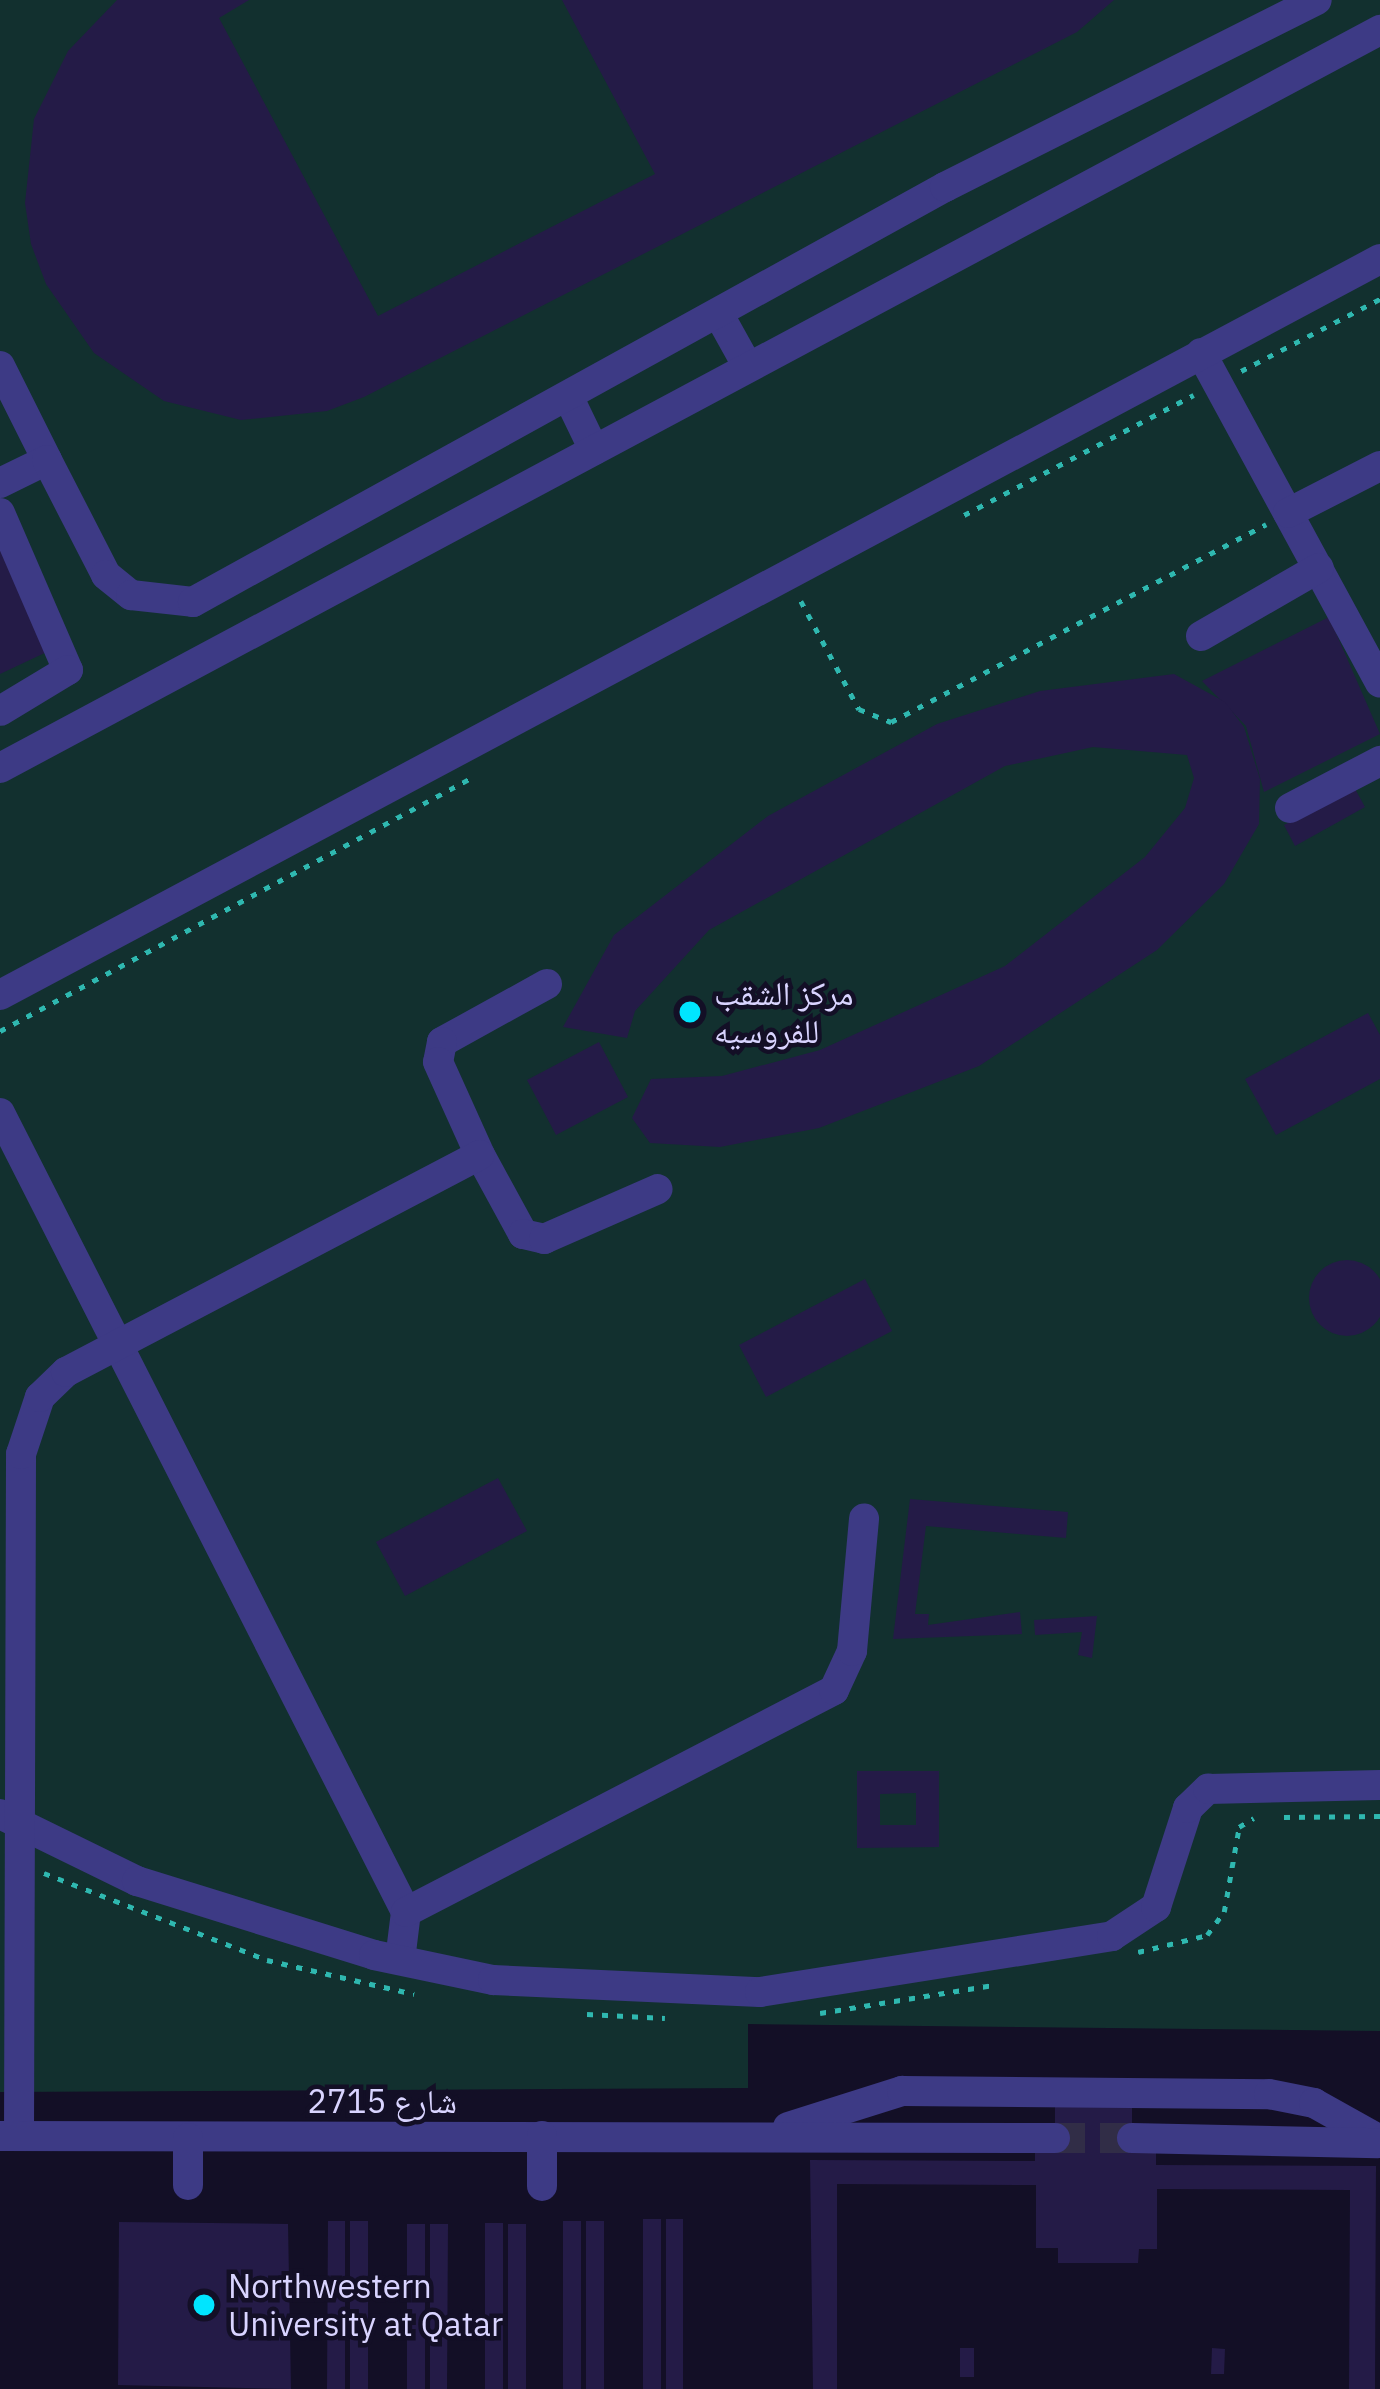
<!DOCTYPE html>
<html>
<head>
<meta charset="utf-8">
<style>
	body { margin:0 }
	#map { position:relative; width:1380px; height:2389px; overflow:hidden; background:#130f26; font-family:"IBM Plex Sans","Noto Naskh Arabic",sans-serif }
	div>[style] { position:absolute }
	.green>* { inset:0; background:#12302f }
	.building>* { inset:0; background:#241b47 }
	.round { border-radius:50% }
	.minor-tunnel>* { height:30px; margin-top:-15px; transform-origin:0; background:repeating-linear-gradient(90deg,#312d47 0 30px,transparent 0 45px) }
	.path>* { height:4.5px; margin-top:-2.25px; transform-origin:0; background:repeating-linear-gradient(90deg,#2fb8b0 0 6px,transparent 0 15px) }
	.minor>* { height:30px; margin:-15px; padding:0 15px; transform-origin:15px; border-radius:15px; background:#3d3a85 }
	.dots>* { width:33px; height:33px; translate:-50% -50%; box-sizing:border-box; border:6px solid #130f26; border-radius:50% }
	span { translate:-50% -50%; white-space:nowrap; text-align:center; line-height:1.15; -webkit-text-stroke:9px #130f26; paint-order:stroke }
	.poi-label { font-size:33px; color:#d9d4ff }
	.left { translate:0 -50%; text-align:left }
	.street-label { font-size:33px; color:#d9d4ff }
</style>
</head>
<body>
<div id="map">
	<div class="green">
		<i style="clip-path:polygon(0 0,1380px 0,1380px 2031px,748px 2024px,748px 2088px,0 2092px)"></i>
	</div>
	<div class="building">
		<i style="clip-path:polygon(117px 0,249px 0,219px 18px,378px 316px,655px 174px,562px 0,1114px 0,1077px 32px,364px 397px,327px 411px,241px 420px,164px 401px,94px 353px,46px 284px,31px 244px,25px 203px,34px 119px,68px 51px)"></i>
		<i style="clip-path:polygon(0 546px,51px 650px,0 674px)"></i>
		<i style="clip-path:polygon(1329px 617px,1380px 734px,1264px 792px,1246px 726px,1202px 681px)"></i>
		<i style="clip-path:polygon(1174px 674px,1225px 702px,1244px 727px,1260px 779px,1259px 824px,1224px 884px,1157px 950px,979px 1066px,819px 1128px,720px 1147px,650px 1143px,632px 1118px,651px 1079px,722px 1076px,820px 1050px,1005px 966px,1145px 857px,1185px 808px,1194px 778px,1187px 755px,1093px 747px,1005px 766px,709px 930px,635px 1011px,627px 1038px,563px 1027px,614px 935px,768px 816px,937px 724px,1040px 691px)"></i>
		<i style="clip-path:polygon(1354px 787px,1365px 807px,1295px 846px,1284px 825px)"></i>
		<i style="clip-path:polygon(1368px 1013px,1380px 1035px,1380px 1079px,1276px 1135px,1245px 1079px)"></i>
		<i style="clip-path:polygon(599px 1042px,628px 1097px,556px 1135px,527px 1080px)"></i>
		<i class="round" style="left:1309px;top:1260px;width:76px;height:76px"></i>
		<i style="clip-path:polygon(865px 1279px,892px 1331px,766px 1397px,739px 1345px)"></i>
		<i style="clip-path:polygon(498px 1478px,527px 1531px,405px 1596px,376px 1542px)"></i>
		<i style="clip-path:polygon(910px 1499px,1068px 1512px,1066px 1538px,926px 1526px,915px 1614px,929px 1614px,928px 1625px,1020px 1612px,1022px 1634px,893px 1639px)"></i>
		<i style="clip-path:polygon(1097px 1616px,1092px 1658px,1078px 1655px,1082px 1632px,1035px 1635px,1034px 1620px)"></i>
		<i style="clip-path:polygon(evenodd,857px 1771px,939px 1771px,939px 1847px,857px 1848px,857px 1771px,916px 1793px,916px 1825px,880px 1825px,880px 1794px,916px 1793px)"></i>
		<i style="clip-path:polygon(1055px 2097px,1132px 2098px,1132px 2151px,1156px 2151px,1156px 2165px,1376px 2166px,1375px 2389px,1349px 2389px,1350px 2190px,1157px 2189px,1157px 2249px,1139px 2249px,1138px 2263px,1058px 2263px,1058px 2248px,1036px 2248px,1036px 2185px,837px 2184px,837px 2389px,813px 2389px,810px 2160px,1035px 2161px,1035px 2152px,1055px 2152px)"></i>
		<i style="clip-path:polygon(643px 2219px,661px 2219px,661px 2389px,643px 2389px)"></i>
		<i style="clip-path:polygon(666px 2219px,683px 2219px,683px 2389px,666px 2389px)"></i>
		<i style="clip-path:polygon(328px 2221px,345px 2221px,345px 2389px,327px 2389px)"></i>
		<i style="clip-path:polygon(350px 2221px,368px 2221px,368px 2389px,350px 2389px)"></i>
		<i style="clip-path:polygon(563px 2221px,581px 2221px,581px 2389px,563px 2389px)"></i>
		<i style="clip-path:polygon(586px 2221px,604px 2221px,604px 2389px,586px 2389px)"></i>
		<i style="clip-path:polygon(119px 2222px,288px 2224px,291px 2389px,118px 2385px)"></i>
		<i style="clip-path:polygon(485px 2223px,503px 2223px,503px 2389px,485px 2389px)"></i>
		<i style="clip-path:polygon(407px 2224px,425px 2224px,425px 2389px,407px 2389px)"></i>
		<i style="clip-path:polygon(430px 2224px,448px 2224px,447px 2389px,430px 2389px)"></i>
		<i style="clip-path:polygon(508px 2224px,526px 2224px,526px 2389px,508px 2389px)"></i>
		<i style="clip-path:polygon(960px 2348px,974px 2348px,974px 2377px,960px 2377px)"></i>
		<i style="clip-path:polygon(1212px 2348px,1225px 2349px,1224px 2374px,1211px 2374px)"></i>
	</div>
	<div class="minor-tunnel">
		<i style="left:1055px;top:2138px;width:77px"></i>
	</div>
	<div class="path">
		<i style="left:1241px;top:371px;width:157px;rotate:-27.4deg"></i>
		<i style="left:964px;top:515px;width:259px;rotate:-27.6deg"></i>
		<i style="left:801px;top:601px;width:123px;rotate:61.8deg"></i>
		<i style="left:859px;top:709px;width:35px;rotate:22deg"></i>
		<i style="left:891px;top:722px;width:424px;rotate:-27.8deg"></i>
		<i style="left:0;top:1031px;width:537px;rotate:-28.24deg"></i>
		<i style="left:1284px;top:1817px;width:96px;rotate:-0.6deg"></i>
		<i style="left:44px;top:1873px;width:239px;rotate:21.3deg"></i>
		<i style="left:267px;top:1960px;width:151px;rotate:13deg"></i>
		<i style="left:1138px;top:1952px;width:71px;rotate:-13.8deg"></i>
		<i style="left:1207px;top:1935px;width:29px;rotate:-54deg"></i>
		<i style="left:1224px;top:1912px;width:86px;rotate:-80deg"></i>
		<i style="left:1239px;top:1827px;width:17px;rotate:-31deg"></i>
		<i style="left:820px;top:2013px;width:174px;rotate:-9.2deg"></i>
		<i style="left:587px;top:2014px;width:78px;rotate:2.9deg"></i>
	</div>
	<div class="minor">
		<i style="left:718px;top:313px;width:62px;rotate:60.9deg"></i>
		<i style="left:1201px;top:353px;width:375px;rotate:61.5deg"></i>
		<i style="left:0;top:366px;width:105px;rotate:63.4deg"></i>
		<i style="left:568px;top:396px;width:60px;rotate:64.3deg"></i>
		<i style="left:0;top:483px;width:52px;rotate:-26.1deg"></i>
		<i style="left:47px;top:460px;width:129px;rotate:62.8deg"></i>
		<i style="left:106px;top:575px;width:32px;rotate:39deg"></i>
		<i style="left:131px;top:595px;width:62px;rotate:6.4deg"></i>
		<i style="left:193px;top:602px;width:859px;rotate:-28.89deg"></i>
		<i style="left:945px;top:187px;width:416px;rotate:-26.7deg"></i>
		<i style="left:0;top:513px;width:171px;rotate:66.6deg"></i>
		<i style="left:68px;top:670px;width:79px;rotate:148.9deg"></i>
		<i style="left:1288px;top:513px;width:103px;rotate:-27.1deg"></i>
		<i style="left:1201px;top:636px;width:136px;rotate:-30deg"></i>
		<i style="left:0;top:768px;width:1565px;rotate:-28.14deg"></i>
		<i style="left:1290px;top:808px;width:102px;rotate:-27.6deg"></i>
		<i style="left:547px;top:984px;width:120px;rotate:151.1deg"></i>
		<i style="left:442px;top:1042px;width:20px;rotate:101deg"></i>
		<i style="left:438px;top:1062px;width:102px;rotate:65.7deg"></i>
		<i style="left:480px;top:1155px;width:90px;rotate:61.4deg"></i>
		<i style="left:523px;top:1234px;width:22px;rotate:13deg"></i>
		<i style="left:544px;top:1239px;width:124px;rotate:-23.7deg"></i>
		<i style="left:0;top:995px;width:1564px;rotate:-28.07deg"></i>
		<i style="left:0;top:1113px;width:896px;rotate:63.06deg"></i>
		<i style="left:406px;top:1912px;width:48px;rotate:97.1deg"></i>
		<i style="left:0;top:1814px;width:153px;rotate:26.1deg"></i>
		<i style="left:137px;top:1881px;width:248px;rotate:17.3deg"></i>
		<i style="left:374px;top:1955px;width:122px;rotate:11.9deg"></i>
		<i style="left:493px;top:1980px;width:267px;rotate:2.6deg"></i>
		<i style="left:760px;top:1992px;width:356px;rotate:-9deg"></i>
		<i style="left:1112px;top:1936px;width:53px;rotate:-33.4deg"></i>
		<i style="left:1156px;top:1907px;width:104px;rotate:-72.1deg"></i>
		<i style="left:1188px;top:1808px;width:28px;rotate:-44deg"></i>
		<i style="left:1208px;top:1789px;width:172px;rotate:-1.3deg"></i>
		<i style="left:406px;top:1912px;width:482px;rotate:-27.4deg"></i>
		<i style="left:834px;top:1690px;width:43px;rotate:-65.2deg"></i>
		<i style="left:852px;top:1651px;width:133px;rotate:-84.8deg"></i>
		<i style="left:788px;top:2127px;width:120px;rotate:-17.5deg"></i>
		<i style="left:902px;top:2091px;width:367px;rotate:0.5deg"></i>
		<i style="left:1269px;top:2094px;width:46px;rotate:11.3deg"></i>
		<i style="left:1314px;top:2103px;width:76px;rotate:29.3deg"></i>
		<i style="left:19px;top:2135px;width:681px;rotate:-89.83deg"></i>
		<i style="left:21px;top:1454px;width:60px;rotate:-71.6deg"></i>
		<i style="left:40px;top:1397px;width:36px;rotate:-44deg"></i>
		<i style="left:66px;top:1372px;width:467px;rotate:-27.7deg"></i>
		<i style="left:0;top:2136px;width:1055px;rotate:0.11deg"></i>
		<i style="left:542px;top:2136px;width:50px;rotate:90deg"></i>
		<i style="left:188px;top:2138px;width:47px;rotate:90deg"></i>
		<i style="left:1132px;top:2138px;width:246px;rotate:1.2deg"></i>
	</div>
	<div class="dots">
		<i style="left:690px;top:1012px;background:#00e5ff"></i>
		<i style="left:204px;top:2305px;background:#00e5ff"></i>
	</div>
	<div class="poi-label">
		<span class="left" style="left:714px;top:1012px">مركز الشقب<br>للفروسيه</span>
		<span class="left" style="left:228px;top:2305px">Northwestern<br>University at Qatar</span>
	</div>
	<div class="street-label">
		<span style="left:382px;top:2101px">شارع 2715</span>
	</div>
</div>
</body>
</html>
